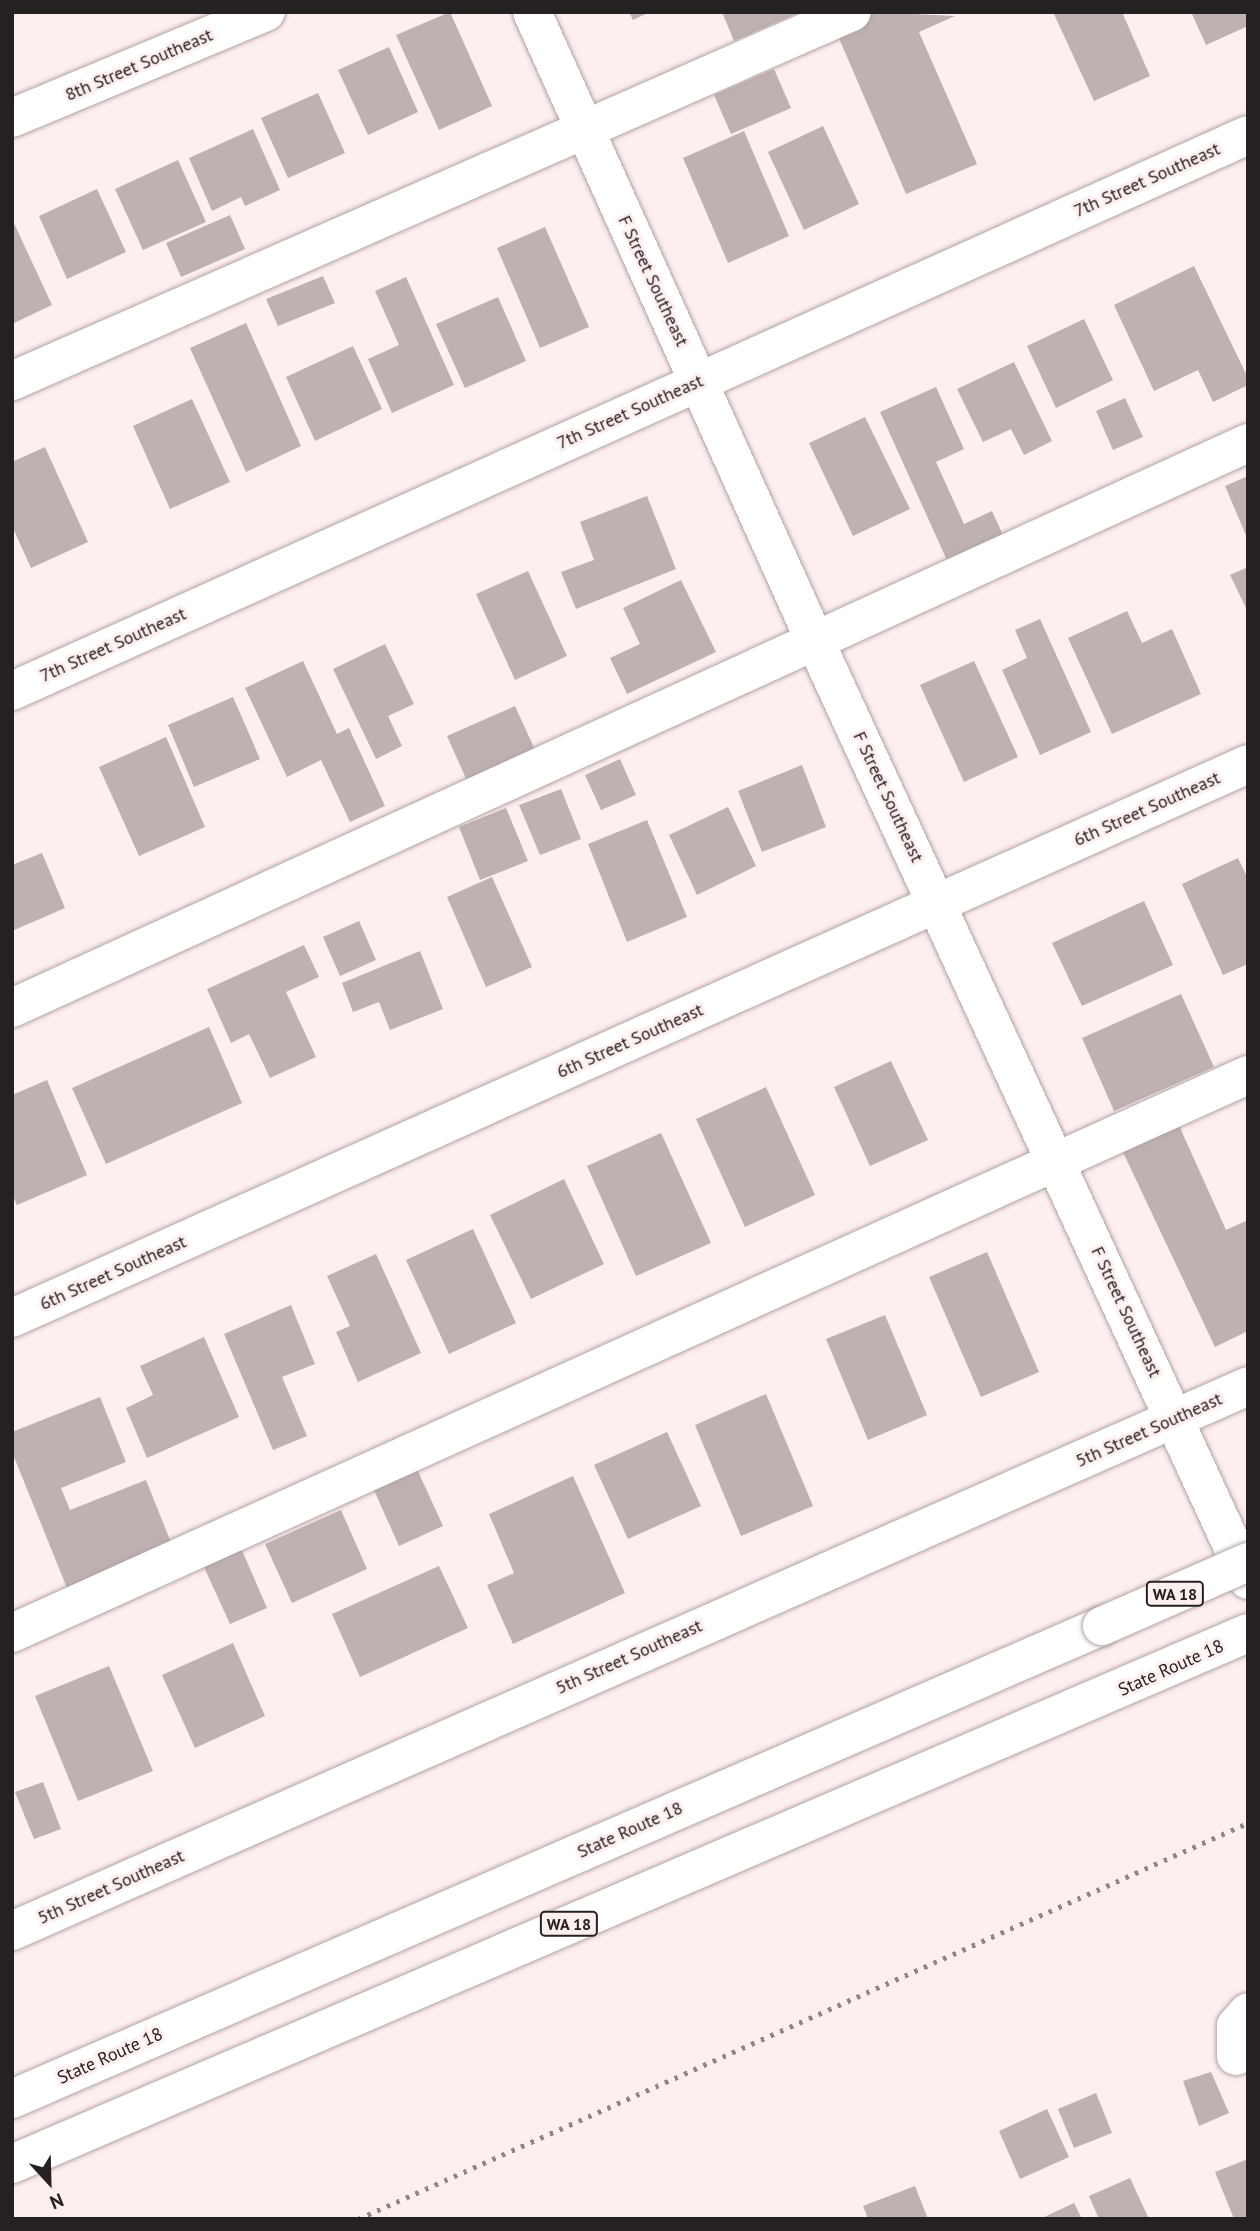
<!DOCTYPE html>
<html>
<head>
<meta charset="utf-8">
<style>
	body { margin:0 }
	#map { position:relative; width:1260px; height:2231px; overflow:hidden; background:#feefef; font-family:"PT Sans",sans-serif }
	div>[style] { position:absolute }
	.building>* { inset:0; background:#bfb1b1 }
	.roads { filter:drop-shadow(0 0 2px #b2a4a4) drop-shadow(0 0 2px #b2a4a4) }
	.minor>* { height:38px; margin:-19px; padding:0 19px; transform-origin:19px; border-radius:19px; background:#fff }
	.highway>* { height:38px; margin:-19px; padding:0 19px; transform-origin:19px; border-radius:19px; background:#fff }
	.rail>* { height:5px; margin-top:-2.5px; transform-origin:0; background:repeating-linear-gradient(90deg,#908686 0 3.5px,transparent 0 10.5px) }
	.bridges { filter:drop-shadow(0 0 2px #b2a4a4) drop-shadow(0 0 2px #b2a4a4) }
	.highway-bridge>* { height:38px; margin:-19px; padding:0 19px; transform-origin:19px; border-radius:19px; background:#fff }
	span { translate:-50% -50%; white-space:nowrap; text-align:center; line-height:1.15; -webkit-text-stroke:6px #feefef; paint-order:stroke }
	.shield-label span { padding:2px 5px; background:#feefef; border:2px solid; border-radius:5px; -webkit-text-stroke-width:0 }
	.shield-label { font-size:16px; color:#262121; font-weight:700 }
	.street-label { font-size:18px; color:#262121 }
	.frame { position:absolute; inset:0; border:14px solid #262121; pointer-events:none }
	.north { position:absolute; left:14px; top:2147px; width:70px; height:70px; -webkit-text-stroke:5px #feefef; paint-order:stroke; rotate:158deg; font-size:19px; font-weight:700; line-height:28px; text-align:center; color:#262121 }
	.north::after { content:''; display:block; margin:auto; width:24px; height:32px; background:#262121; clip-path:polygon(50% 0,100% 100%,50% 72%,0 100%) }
</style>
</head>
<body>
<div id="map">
	<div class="building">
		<i style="clip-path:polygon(450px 12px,492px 106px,439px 130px,396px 35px)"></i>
		<i style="clip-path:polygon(629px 12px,650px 12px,633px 20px)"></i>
		<i style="clip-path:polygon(722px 12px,800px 12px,734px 41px)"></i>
		<i style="clip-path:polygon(872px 12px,955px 16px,919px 32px,977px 164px,906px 194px,835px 29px)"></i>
		<i style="clip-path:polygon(1053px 12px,1122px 12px,1150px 76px,1094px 101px)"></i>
		<i style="clip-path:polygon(1191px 12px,1248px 12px,1248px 26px,1206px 45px)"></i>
		<i style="clip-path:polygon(389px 47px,418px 112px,368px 135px,338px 70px)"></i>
		<i style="clip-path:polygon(774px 69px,791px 108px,731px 134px,714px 95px)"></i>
		<i style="clip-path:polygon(318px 93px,345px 153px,288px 178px,261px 118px)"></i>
		<i style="clip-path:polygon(823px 126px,859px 204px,804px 230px,768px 152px)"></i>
		<i style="clip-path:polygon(253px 129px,280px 190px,245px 206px,241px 197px,212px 211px,189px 158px)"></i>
		<i style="clip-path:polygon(744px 131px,789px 236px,728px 263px,683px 158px)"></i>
		<i style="clip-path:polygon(178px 160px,206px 222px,143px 250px,115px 189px)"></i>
		<i style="clip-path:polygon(97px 189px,126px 252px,67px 279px,39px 216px)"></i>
		<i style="clip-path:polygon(230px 215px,245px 249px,181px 277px,166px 243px)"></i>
		<i style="clip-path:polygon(12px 219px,52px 305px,12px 324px)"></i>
		<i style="clip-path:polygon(545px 227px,589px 327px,540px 348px,497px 248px)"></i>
		<i style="clip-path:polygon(1194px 266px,1248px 378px,1248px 385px,1213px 402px,1198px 370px,1154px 391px,1114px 305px)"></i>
		<i style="clip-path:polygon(323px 276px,335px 303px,278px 326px,266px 299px)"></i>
		<i style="clip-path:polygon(406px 277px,454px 385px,392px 413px,368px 359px,399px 345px,375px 291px)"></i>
		<i style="clip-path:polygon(498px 297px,526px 361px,465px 388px,436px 324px)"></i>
		<i style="clip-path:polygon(1084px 319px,1113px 380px,1056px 408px,1027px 346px)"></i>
		<i style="clip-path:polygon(246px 323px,301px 446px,246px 472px,190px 348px)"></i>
		<i style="clip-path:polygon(353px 346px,382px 409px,315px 441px,286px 377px)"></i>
		<i style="clip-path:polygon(1014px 362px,1052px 441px,1024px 455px,1011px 429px,983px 442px,957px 389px)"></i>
		<i style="clip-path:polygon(936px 387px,964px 449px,936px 462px,964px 524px,992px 511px,1006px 542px,950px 567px,880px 412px)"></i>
		<i style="clip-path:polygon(1125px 398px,1143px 437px,1113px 450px,1096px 411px)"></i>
		<i style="clip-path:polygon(192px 399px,230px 482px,170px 509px,133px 426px)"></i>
		<i style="clip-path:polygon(865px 417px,910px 509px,853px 536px,809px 443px)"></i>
		<i style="clip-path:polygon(45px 447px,88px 542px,31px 568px,12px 526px,12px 462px)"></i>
		<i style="clip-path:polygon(1248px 476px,1248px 540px,1225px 486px)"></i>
		<i style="clip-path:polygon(647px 496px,676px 569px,576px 609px,561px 572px,594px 560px,580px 522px)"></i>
		<i style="clip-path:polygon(1248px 567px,1248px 612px,1230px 575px)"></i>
		<i style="clip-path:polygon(528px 571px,567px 656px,515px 680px,476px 594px)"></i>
		<i style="clip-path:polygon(681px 580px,716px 652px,627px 694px,610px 658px,640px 644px,623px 608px)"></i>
		<i style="clip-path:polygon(1127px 611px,1142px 643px,1172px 629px,1201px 694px,1112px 734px,1068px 638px)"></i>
		<i style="clip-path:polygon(1040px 619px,1091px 732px,1040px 755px,1002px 670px,1027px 658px,1015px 630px)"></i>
		<i style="clip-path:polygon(385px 644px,414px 704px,388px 716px,402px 746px,376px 759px,333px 669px)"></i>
		<i style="clip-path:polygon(303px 661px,337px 734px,349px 728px,385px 806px,350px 822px,321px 760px,287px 777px,245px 688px)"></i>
		<i style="clip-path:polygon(974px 661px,1018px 757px,964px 782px,920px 685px)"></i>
		<i style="clip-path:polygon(233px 697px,260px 759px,194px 787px,168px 725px)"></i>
		<i style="clip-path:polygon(515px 706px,536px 752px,468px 783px,447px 736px)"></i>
		<i style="clip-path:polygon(166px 737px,205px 827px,139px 856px,99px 767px)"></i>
		<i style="clip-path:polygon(620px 759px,636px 795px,601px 810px,585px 775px)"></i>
		<i style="clip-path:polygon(802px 765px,826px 827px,762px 852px,738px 791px)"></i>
		<i style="clip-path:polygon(561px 789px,581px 839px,540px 855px,519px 805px)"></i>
		<i style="clip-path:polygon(728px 807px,756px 866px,697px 895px,669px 835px)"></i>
		<i style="clip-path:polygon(506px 808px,528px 861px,480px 880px,459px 827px)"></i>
		<i style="clip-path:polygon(647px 820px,687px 917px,627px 942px,588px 844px)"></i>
		<i style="clip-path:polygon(42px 853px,65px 908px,12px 931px,12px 865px)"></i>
		<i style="clip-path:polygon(1238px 858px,1248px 879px,1248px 964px,1223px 975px,1182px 884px)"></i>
		<i style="clip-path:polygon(492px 877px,532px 967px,486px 987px,447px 897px)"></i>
		<i style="clip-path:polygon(1144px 901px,1173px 965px,1082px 1006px,1052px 943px)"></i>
		<i style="clip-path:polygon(359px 921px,376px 960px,340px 976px,323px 937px)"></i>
		<i style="clip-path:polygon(304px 945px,319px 977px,286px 992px,316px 1057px,270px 1078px,249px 1034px,231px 1043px,207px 989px)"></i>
		<i style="clip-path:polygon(420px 951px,443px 1009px,390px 1030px,379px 1002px,353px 1012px,342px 983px)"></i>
		<i style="clip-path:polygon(1181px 994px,1214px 1067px,1114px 1111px,1082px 1038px)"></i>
		<i style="clip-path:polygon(209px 1027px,242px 1103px,106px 1164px,72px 1088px)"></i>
		<i style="clip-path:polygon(891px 1061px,928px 1140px,870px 1166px,834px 1087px)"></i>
		<i style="clip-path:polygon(47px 1080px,87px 1175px,17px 1205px,12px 1194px,12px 1095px)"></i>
		<i style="clip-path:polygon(766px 1087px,815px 1195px,745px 1227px,696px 1119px)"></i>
		<i style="clip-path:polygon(1177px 1121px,1226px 1230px,1248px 1220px,1248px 1331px,1215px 1347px,1121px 1148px)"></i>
		<i style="clip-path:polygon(661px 1133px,711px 1243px,636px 1276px,587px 1166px)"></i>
		<i style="clip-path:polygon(564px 1179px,604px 1264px,531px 1299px,490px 1215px)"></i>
		<i style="clip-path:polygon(473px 1229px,516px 1323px,449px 1354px,406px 1260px)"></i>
		<i style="clip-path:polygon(987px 1252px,1039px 1372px,981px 1397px,929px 1277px)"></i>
		<i style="clip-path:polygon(376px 1254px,421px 1353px,358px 1382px,336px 1332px,350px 1326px,327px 1276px)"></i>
		<i style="clip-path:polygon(291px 1305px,315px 1364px,282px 1377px,307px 1436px,273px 1450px,224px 1334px)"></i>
		<i style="clip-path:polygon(885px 1315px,927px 1415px,868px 1440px,826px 1339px)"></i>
		<i style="clip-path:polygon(204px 1337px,239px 1417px,147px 1458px,126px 1408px,153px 1395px,140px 1366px)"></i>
		<i style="clip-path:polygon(766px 1394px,813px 1506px,741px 1536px,695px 1425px)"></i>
		<i style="clip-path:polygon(100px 1397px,126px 1462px,61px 1488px,70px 1510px,146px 1480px,172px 1545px,67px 1588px,12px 1452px,12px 1432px)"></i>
		<i style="clip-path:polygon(667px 1432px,701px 1506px,628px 1539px,594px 1465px)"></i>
		<i style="clip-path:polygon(417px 1469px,443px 1526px,399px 1546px,373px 1488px)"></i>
		<i style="clip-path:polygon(573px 1476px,625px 1593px,513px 1644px,487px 1585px,514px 1573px,489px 1514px)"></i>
		<i style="clip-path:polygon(341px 1510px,367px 1569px,292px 1603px,265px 1544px)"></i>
		<i style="clip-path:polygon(241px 1548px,267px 1608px,230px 1624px,203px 1565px)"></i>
		<i style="clip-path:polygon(439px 1566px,468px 1628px,360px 1677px,332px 1614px)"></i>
		<i style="clip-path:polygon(233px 1643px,265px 1716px,195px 1748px,162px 1675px)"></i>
		<i style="clip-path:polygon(109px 1666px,153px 1771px,78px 1801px,35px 1696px)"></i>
		<i style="clip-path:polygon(43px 1782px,61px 1829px,34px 1839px,15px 1792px)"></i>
		<i style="clip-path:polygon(1211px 2072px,1229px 2113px,1199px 2126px,1183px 2081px)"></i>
		<i style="clip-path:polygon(1096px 2093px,1112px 2133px,1074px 2148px,1058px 2109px)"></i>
		<i style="clip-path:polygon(1047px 2109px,1069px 2157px,1020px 2179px,999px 2131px)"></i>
		<i style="clip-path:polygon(1248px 2159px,1248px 2219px,1234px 2219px,1215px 2172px)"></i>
		<i style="clip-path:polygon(1130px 2178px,1149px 2219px,1099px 2219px,1089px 2196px)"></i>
		<i style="clip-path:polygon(915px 2186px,928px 2219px,868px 2219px,863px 2206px)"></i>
		<i style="clip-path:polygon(1074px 2203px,1082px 2219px,1040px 2219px)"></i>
	</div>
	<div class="roads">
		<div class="minor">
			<i style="left:532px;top:12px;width:687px;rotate:65.78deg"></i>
			<i style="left:814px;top:639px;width:1036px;rotate:65.24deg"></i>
			<i style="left:12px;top:118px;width:275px;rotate:-22.7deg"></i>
			<i style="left:12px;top:381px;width:917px;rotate:-23.72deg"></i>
			<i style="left:12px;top:691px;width:1355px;rotate:-24.22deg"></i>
			<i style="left:12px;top:1008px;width:1359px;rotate:-24.57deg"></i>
			<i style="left:12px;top:1318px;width:1354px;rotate:-24.14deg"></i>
			<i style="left:12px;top:1633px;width:1356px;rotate:-24.3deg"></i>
			<i style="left:12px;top:1931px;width:1351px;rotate:-23.79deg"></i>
			<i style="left:1236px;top:2056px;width:30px;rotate:-90deg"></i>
			<i style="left:1236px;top:2026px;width:18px;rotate:-49deg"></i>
		</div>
		<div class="highway">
			<i style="left:12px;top:2099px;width:1188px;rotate:-23.46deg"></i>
			<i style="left:12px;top:2164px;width:1345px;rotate:-23.25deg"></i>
		</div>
	</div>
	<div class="rail">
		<i style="left:358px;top:2219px;width:974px;rotate:-23.99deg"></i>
	</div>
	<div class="bridges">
		<div class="highway-bridge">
			<i style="left:1102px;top:1626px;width:159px;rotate:-23.7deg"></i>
		</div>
	</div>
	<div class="shield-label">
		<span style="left:1175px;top:1594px">WA 18</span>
		<span style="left:569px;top:1924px">WA 18</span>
	</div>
	<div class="street-label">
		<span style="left:139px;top:65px;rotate:-23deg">8th Street Southeast</span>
		<span style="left:1147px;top:180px;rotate:-24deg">7th Street Southeast</span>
		<span style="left:653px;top:281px;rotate:65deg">F Street Southeast</span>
		<span style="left:630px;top:412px;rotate:-24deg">7th Street Southeast</span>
		<span style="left:113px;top:645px;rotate:-24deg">7th Street Southeast</span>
		<span style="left:888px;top:797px;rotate:65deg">F Street Southeast</span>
		<span style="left:1147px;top:809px;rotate:-24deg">6th Street Southeast</span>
		<span style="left:630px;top:1041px;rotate:-24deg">6th Street Southeast</span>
		<span style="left:113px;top:1273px;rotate:-24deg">6th Street Southeast</span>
		<span style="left:1126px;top:1312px;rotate:65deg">F Street Southeast</span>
		<span style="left:1149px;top:1430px;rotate:-24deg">5th Street Southeast</span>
		<span style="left:629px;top:1657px;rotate:-24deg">5th Street Southeast</span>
		<span style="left:1171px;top:1668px;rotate:-24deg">State Route 18</span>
		<span style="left:630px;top:1830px;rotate:-24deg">State Route 18</span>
		<span style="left:111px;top:1887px;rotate:-24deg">5th Street Southeast</span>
		<span style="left:110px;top:2056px;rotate:-24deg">State Route 18</span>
	</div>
	<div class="frame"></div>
	<div class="north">N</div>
</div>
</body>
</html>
